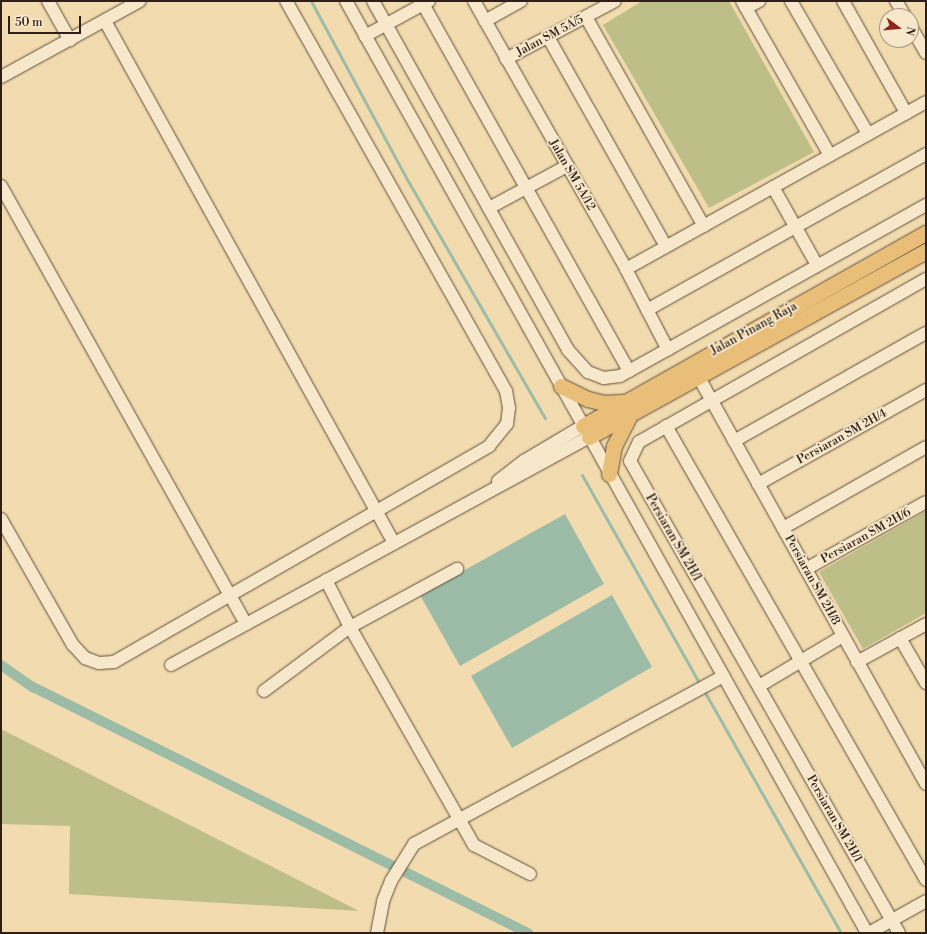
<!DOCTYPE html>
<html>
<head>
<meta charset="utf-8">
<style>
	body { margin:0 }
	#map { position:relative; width:927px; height:934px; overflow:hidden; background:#f2dcaf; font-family:"Libre Bodoni",serif }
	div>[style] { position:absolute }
	.green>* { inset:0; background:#bebf88 }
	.water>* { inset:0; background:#9cbca8 }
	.stream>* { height:3px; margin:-1.5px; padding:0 1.5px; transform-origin:1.5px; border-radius:1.5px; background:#9cbca8 }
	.canal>* { height:10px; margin:-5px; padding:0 5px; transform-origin:5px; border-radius:5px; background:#9cbca8 }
	.roads { filter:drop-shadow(0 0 1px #604e3c) drop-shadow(0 0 1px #604e3c) }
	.minor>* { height:12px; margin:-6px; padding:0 6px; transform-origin:6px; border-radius:6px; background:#f7e8cb }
	.major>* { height:15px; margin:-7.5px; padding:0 7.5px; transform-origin:7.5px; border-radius:7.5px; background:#e9be78 }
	span { translate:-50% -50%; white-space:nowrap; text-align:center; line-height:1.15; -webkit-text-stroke:3.5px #f7e8cb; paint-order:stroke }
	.street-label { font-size:12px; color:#2f1f16 }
	.frame { position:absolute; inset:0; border:2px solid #2f1f16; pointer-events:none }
	.north { position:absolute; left:879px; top:8px; width:40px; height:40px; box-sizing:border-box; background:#f7e8cb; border:1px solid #a79883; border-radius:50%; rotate:106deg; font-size:11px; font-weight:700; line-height:16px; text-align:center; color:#2f1f16 }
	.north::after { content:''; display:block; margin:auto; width:14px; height:18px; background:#8f2418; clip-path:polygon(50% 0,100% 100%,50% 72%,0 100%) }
	.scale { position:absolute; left:8px; top:16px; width:73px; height:18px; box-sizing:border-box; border:2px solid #2f1f16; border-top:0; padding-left:5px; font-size:12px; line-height:14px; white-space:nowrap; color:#2f1f16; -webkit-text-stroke:3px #f7e8cb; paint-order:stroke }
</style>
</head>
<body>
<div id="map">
	<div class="green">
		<i style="clip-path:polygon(642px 1px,729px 1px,814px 152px,709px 208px,603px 25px)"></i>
		<i style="clip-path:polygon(926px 511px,926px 613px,863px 649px,819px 572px)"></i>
		<i style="clip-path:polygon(1px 729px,359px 911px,69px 894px,70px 826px,1px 824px)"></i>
	</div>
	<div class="water">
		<i style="clip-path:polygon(565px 514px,604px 584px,460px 666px,420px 595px)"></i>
		<i style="clip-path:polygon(612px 595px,652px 667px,512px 748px,471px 676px)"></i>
	</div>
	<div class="stream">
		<i style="left:311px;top:1px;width:204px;rotate:61.7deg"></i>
		<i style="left:408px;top:181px;width:274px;rotate:60deg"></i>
		<i style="left:582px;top:475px;width:240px;rotate:60.6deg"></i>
		<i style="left:703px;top:689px;width:280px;rotate:60.5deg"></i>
	</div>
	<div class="canal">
		<i style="left:1px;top:665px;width:39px;rotate:35deg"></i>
		<i style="left:33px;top:687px;width:553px;rotate:26.43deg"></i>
	</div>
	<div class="roads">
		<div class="minor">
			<i style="left:48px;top:1px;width:45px;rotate:60.6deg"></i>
			<i style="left:346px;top:1px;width:1068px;rotate:60.79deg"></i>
			<i style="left:373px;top:1px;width:400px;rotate:60.8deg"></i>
			<i style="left:568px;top:350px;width:30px;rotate:48deg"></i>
			<i style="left:588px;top:372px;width:17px;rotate:21deg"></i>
			<i style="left:604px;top:378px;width:16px;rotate:-7deg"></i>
			<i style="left:620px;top:376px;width:351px;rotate:-29.2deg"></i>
			<i style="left:474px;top:1px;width:308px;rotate:60.4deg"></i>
			<i style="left:626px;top:269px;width:91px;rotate:62.6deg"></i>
			<i style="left:742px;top:1px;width:177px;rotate:60.3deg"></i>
			<i style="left:791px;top:1px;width:154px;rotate:59.9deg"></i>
			<i style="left:843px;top:1px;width:129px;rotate:60.6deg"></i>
			<i style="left:896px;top:1px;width:17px;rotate:59deg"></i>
			<i style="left:423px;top:4px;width:421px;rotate:60.7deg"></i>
			<i style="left:746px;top:8px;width:15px;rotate:-28deg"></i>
			<i style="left:586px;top:17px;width:240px;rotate:60.6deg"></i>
			<i style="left:105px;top:21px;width:597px;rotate:61.03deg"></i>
			<i style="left:485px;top:21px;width:41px;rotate:-29.1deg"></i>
			<i style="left:911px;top:27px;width:30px;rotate:60deg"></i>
			<i style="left:365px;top:36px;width:73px;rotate:-28.7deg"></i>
			<i style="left:548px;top:37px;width:240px;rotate:60.6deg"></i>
			<i style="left:506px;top:59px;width:123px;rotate:-28deg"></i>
			<i style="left:1px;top:77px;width:158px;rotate:-28.7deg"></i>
			<i style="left:1px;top:186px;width:502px;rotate:60.78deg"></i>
			<i style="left:773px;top:187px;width:90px;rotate:60.6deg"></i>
			<i style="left:489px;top:208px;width:89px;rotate:-28.3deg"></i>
			<i style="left:626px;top:269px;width:343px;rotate:-29.1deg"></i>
			<i style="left:647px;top:310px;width:320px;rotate:-29.2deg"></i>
			<i style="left:698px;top:376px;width:467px;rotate:60.8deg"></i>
			<i style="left:666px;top:426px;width:523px;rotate:60.2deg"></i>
			<i style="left:734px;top:441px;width:220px;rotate:-29.4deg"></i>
			<i style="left:498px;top:481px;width:33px;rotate:-38deg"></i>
			<i style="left:524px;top:461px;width:69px;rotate:-30.7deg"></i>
			<i style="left:758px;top:484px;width:193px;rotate:-29.2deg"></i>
			<i style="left:1px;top:519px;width:145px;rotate:60.3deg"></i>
			<i style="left:73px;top:645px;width:18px;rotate:47deg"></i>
			<i style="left:85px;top:658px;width:15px;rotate:20deg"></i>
			<i style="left:99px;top:663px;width:15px;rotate:-4deg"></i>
			<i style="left:114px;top:662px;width:433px;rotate:-29.9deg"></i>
			<i style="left:489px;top:446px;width:28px;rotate:-51deg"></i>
			<i style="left:507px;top:424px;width:16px;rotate:-83deg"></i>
			<i style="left:509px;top:408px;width:17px;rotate:-100deg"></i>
			<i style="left:506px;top:391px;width:448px;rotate:-119.4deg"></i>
			<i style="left:783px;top:528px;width:164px;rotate:-29.5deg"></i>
			<i style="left:806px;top:569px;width:137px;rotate:-29.2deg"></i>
			<i style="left:326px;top:580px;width:53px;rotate:62.9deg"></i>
			<i style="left:350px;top:627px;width:251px;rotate:60.4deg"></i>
			<i style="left:474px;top:845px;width:63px;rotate:27.4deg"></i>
			<i style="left:900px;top:638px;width:52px;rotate:60deg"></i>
			<i style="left:857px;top:662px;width:79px;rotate:-28.8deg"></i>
			<i style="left:171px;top:665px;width:476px;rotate:-28.6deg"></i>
			<i style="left:759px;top:686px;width:98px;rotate:-30.8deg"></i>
			<i style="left:264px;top:691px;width:107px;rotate:-36.7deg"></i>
			<i style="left:350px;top:627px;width:122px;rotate:-28.5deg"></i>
			<i style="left:377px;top:933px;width:33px;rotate:-79deg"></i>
			<i style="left:383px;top:901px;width:22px;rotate:-68deg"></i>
			<i style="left:391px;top:881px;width:44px;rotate:-58.1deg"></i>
			<i style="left:414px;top:844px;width:352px;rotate:-28.5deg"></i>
			<i style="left:869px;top:933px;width:65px;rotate:-29.3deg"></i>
			<i style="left:899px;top:933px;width:543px;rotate:-119.68deg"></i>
			<i style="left:630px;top:461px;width:21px;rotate:-65deg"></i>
			<i style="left:639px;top:442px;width:330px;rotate:-29.6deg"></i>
		</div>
		<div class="major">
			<i style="left:561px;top:386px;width:30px;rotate:26deg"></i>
			<i style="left:588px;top:399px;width:16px;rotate:14deg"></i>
			<i style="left:604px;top:403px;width:18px;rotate:-3deg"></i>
			<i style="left:583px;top:426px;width:394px;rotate:-29.4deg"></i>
			<i style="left:589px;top:437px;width:385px;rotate:-28.9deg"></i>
			<i style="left:609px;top:474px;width:28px;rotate:-80deg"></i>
			<i style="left:614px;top:446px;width:35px;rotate:-63deg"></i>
		</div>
	</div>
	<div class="street-label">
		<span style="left:550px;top:36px;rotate:-28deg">Jalan SM 5A/5</span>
		<span style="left:572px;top:175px;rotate:60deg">Jalan SM 5A/12</span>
		<span style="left:754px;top:329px;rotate:-29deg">Jalan Pinang Raja</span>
		<span style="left:842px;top:437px;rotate:-29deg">Persiaran SM 2H/4</span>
		<span style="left:866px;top:536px;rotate:-29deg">Persiaran SM 2H/6</span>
		<span style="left:673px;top:538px;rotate:60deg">Persiaran SM 2H/1</span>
		<span style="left:812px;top:580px;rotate:61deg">Persiaran SM 2H/8</span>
		<span style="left:834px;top:819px;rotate:60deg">Persiaran SM 2H/1</span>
	</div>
	<div class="frame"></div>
	<div class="north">N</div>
	<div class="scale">50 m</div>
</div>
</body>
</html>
